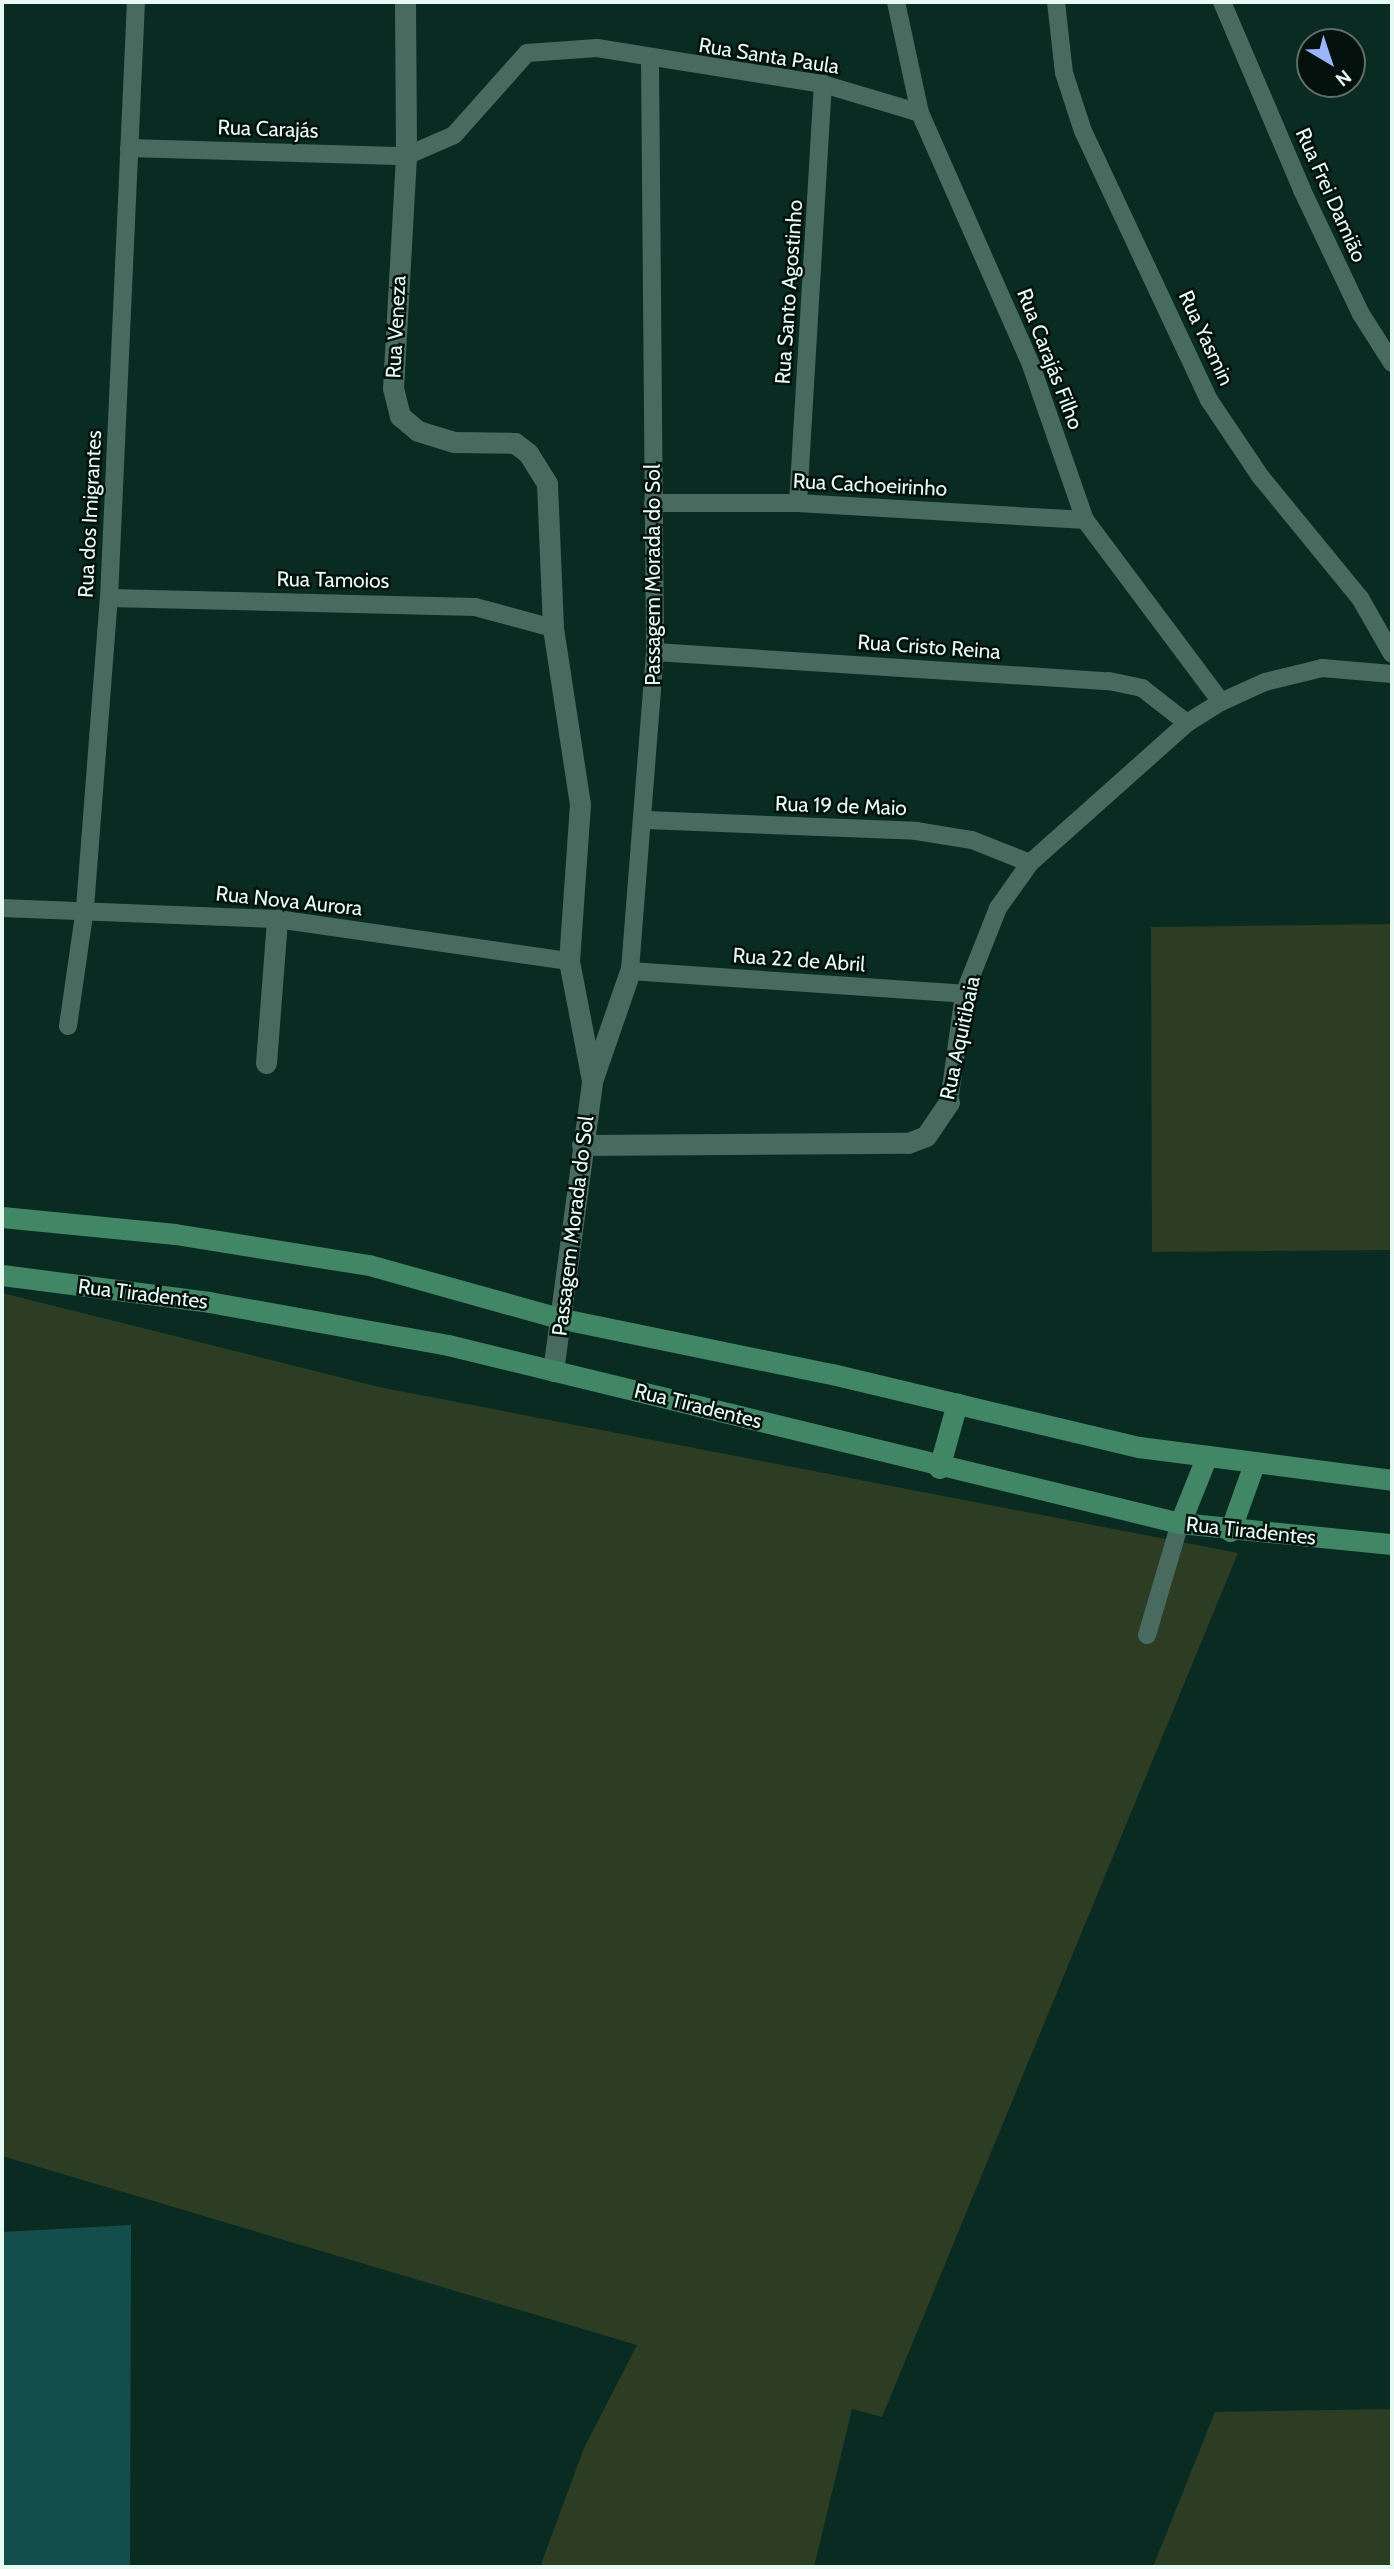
<!DOCTYPE html>
<html>
<head>
<meta charset="utf-8">
<style>
	body { margin:0 }
	#map { position:relative; width:1394px; height:2569px; overflow:hidden; background:#0a2b22; font-family:Cabin,sans-serif }
	div>[style] { position:absolute }
	.green>* { inset:0; background:#2c3d23 }
	.building>* { inset:0; background:#134e4c }
	.lane>* { height:18px; margin:-9px; padding:0 9px; transform-origin:9px; border-radius:9px; background:#496a5f }
	.street>* { height:21px; margin:-10.5px; padding:0 10.5px; transform-origin:10.5px; border-radius:10.5px; background:#496a5f }
	.secondary>* { height:21px; margin:-10.5px; padding:0 10.5px; transform-origin:10.5px; border-radius:10.5px; background:#418665 }
	span { translate:-50% -50%; white-space:nowrap; text-align:center; line-height:1.15; -webkit-text-stroke:5px #04110d; paint-order:stroke }
	.street-label { font-size:21px; color:#e7f9f3 }
	.frame { position:absolute; inset:0; border:4px solid #e7f9f3; pointer-events:none }
	.north { position:absolute; left:1296px; top:28px; width:70px; height:70px; box-sizing:border-box; background:#04110d; border:2px solid #5f6e69; border-radius:50%; rotate:141deg; font-size:19px; font-weight:700; line-height:28px; text-align:center; color:#e7f9f3 }
	.north::after { content:''; display:block; margin:auto; width:24px; height:32px; background:#9ab5fd; clip-path:polygon(50% 0,100% 100%,50% 72%,0 100%) }
</style>
</head>
<body>
<div id="map">
	<div class="green">
		<i style="clip-path:polygon(1392px 924px,1392px 1250px,1152px 1252px,1151px 927px)"></i>
		<i style="clip-path:polygon(2px 1293px,379px 1387px,1238px 1553px,882px 2417px,852px 2409px,814px 2567px,540px 2567px,584px 2448px,637px 2345px,2px 2156px)"></i>
		<i style="clip-path:polygon(1392px 2409px,1392px 2567px,1153px 2567px,1215px 2412px)"></i>
	</div>
	<div class="building">
		<i style="clip-path:polygon(131px 2225px,130px 2567px,2px 2567px,2px 2232px)"></i>
	</div>
	<div class="lane">
		<i style="left:896px;top:2px;width:114px;rotate:77.8deg"></i>
		<i style="left:920px;top:113px;width:275px;rotate:66.2deg"></i>
		<i style="left:1031px;top:365px;width:164px;rotate:70.8deg"></i>
		<i style="left:1085px;top:520px;width:227px;rotate:53.2deg"></i>
		<i style="left:1056px;top:2px;width:71px;rotate:83.6deg"></i>
		<i style="left:1064px;top:73px;width:61px;rotate:71.9deg"></i>
		<i style="left:1083px;top:131px;width:297px;rotate:64.9deg"></i>
		<i style="left:1209px;top:400px;width:92px;rotate:56.1deg"></i>
		<i style="left:1260px;top:476px;width:158px;rotate:50.7deg"></i>
		<i style="left:1360px;top:598px;width:64px;rotate:60.3deg"></i>
		<i style="left:1222px;top:2px;width:204px;rotate:66.9deg"></i>
		<i style="left:1302px;top:190px;width:137px;rotate:64.6deg"></i>
		<i style="left:1361px;top:314px;width:58px;rotate:57.7deg"></i>
		<i style="left:650px;top:62px;width:590px;rotate:89.51deg"></i>
		<i style="left:655px;top:652px;width:320px;rotate:94.5deg"></i>
		<i style="left:630px;top:971px;width:335px;rotate:3.9deg"></i>
		<i style="left:129px;top:148px;width:277px;rotate:1.7deg"></i>
		<i style="left:406px;top:156px;width:52px;rotate:-23.6deg"></i>
		<i style="left:454px;top:135px;width:110px;rotate:-48.3deg"></i>
		<i style="left:527px;top:53px;width:70px;rotate:-4.1deg"></i>
		<i style="left:597px;top:48px;width:229px;rotate:9.1deg"></i>
		<i style="left:823px;top:84px;width:101px;rotate:16.6deg"></i>
		<i style="left:653px;top:503px;width:145px"></i>
		<i style="left:798px;top:503px;width:288px;rotate:3.4deg"></i>
		<i style="left:798px;top:503px;width:420px;rotate:-86.6deg"></i>
		<i style="left:109px;top:598px;width:366px;rotate:1.4deg"></i>
		<i style="left:475px;top:607px;width:81px;rotate:15.1deg"></i>
		<i style="left:655px;top:652px;width:455px;rotate:3.7deg"></i>
		<i style="left:1109px;top:681px;width:34px;rotate:12deg"></i>
		<i style="left:1142px;top:688px;width:57px;rotate:37.9deg"></i>
		<i style="left:646px;top:820px;width:270px;rotate:2.3deg"></i>
		<i style="left:916px;top:831px;width:57px;rotate:9.1deg"></i>
		<i style="left:972px;top:840px;width:62px;rotate:21.6deg"></i>
		<i style="left:2px;top:908px;width:275px;rotate:2.3deg"></i>
		<i style="left:277px;top:919px;width:295px;rotate:8.2deg"></i>
		<i style="left:68px;top:1026px;width:119px;rotate:-81.8deg"></i>
		<i style="left:85px;top:908px;width:311px;rotate:-85.6deg"></i>
		<i style="left:109px;top:598px;width:597px;rotate:-87.41deg"></i>
		<i style="left:949px;top:1102px;width:109px;rotate:-82.1deg"></i>
		<i style="left:964px;top:994px;width:92px;rotate:-68.4deg"></i>
		<i style="left:998px;top:908px;width:55px;rotate:-54.6deg"></i>
		<i style="left:1030px;top:863px;width:210px;rotate:-41.7deg"></i>
		<i style="left:1187px;top:723px;width:40px;rotate:-32deg"></i>
		<i style="left:1221px;top:702px;width:48px;rotate:-24.4deg"></i>
		<i style="left:1265px;top:682px;width:59px;rotate:-13.8deg"></i>
		<i style="left:1322px;top:668px;width:70px;rotate:4.9deg"></i>
		<i style="left:1147px;top:1635px;width:117px;rotate:-73.6deg"></i>
	</div>
	<div class="street">
		<i style="left:405px;top:2px;width:154px;rotate:89.6deg"></i>
		<i style="left:406px;top:156px;width:232px;rotate:93.2deg"></i>
		<i style="left:393px;top:388px;width:29px;rotate:76deg"></i>
		<i style="left:400px;top:416px;width:23px;rotate:40deg"></i>
		<i style="left:418px;top:431px;width:38px;rotate:17deg"></i>
		<i style="left:454px;top:442px;width:61px;rotate:0.9deg"></i>
		<i style="left:515px;top:443px;width:16px;rotate:38deg"></i>
		<i style="left:528px;top:453px;width:36px;rotate:58deg"></i>
		<i style="left:547px;top:484px;width:144px;rotate:87.6deg"></i>
		<i style="left:553px;top:628px;width:178px;rotate:81.3deg"></i>
		<i style="left:580px;top:804px;width:157px;rotate:94deg"></i>
		<i style="left:569px;top:961px;width:122px;rotate:79.1deg"></i>
		<i style="left:266px;top:1063px;width:144px;rotate:-85.6deg"></i>
		<i style="left:582px;top:1145px;width:326px;rotate:-0.4deg"></i>
		<i style="left:908px;top:1143px;width:19px;rotate:-21deg"></i>
		<i style="left:926px;top:1136px;width:41px;rotate:-55.9deg"></i>
		<i style="left:553px;top:1371px;width:293px;rotate:-82.3deg"></i>
		<i style="left:592px;top:1081px;width:116px;rotate:-70.9deg"></i>
	</div>
	<div class="secondary">
		<i style="left:2px;top:1217px;width:174px;rotate:5.6deg"></i>
		<i style="left:175px;top:1234px;width:196px;rotate:9.1deg"></i>
		<i style="left:369px;top:1265px;width:201px;rotate:15.6deg"></i>
		<i style="left:563px;top:1319px;width:275px;rotate:11.6deg"></i>
		<i style="left:832px;top:1374px;width:316px;rotate:13.4deg"></i>
		<i style="left:1139px;top:1447px;width:255px;rotate:7.4deg"></i>
		<i style="left:2px;top:1275px;width:209px;rotate:7.4deg"></i>
		<i style="left:209px;top:1302px;width:243px;rotate:10.2deg"></i>
		<i style="left:448px;top:1345px;width:753px;rotate:13.67deg"></i>
		<i style="left:1180px;top:1523px;width:213px;rotate:5.7deg"></i>
		<i style="left:939px;top:1468px;width:67px;rotate:-74.5deg"></i>
		<i style="left:1180px;top:1523px;width:70px;rotate:-68.2deg"></i>
		<i style="left:1230px;top:1531px;width:71px;rotate:-70.3deg"></i>
	</div>
	<div class="street-label">
		<span style="left:769px;top:56px;rotate:9deg">Rua Santa Paula</span>
		<span style="left:268px;top:129px;rotate:2deg">Rua Carajás</span>
		<span style="left:1331px;top:195px;rotate:66deg">Rua Frei Damião</span>
		<span style="left:789px;top:292px;rotate:-86deg">Rua Santo Agostinho</span>
		<span style="left:396px;top:327px;rotate:-87deg">Rua Veneza</span>
		<span style="left:1206px;top:338px;rotate:65deg">Rua Yasmin</span>
		<span style="left:1050px;top:359px;rotate:69deg">Rua Carajás Filho</span>
		<span style="left:870px;top:485px;rotate:3deg">Rua Cachoeirinho</span>
		<span style="left:90px;top:514px;rotate:-87deg">Rua dos Imigrantes</span>
		<span style="left:653px;top:575px;rotate:-90deg">Passagem Morada do Sol</span>
		<span style="left:333px;top:580px;rotate:1deg">Rua Tamoios</span>
		<span style="left:929px;top:647px;rotate:4deg">Rua Cristo Reina</span>
		<span style="left:841px;top:806px;rotate:2deg">Rua 19 de Maio</span>
		<span style="left:289px;top:901px;rotate:6deg">Rua Nova Aurora</span>
		<span style="left:799px;top:960px;rotate:4deg">Rua 22 de Abril</span>
		<span style="left:960px;top:1038px;rotate:-78deg">Rua Aquitibaia</span>
		<span style="left:573px;top:1226px;rotate:-83deg">Passagem Morada do Sol</span>
		<span style="left:143px;top:1294px;rotate:7deg">Rua Tiradentes</span>
		<span style="left:698px;top:1406px;rotate:14deg">Rua Tiradentes</span>
		<span style="left:1251px;top:1531px;rotate:6deg">Rua Tiradentes</span>
	</div>
	<div class="frame"></div>
	<div class="north">N</div>
</div>
</body>
</html>
